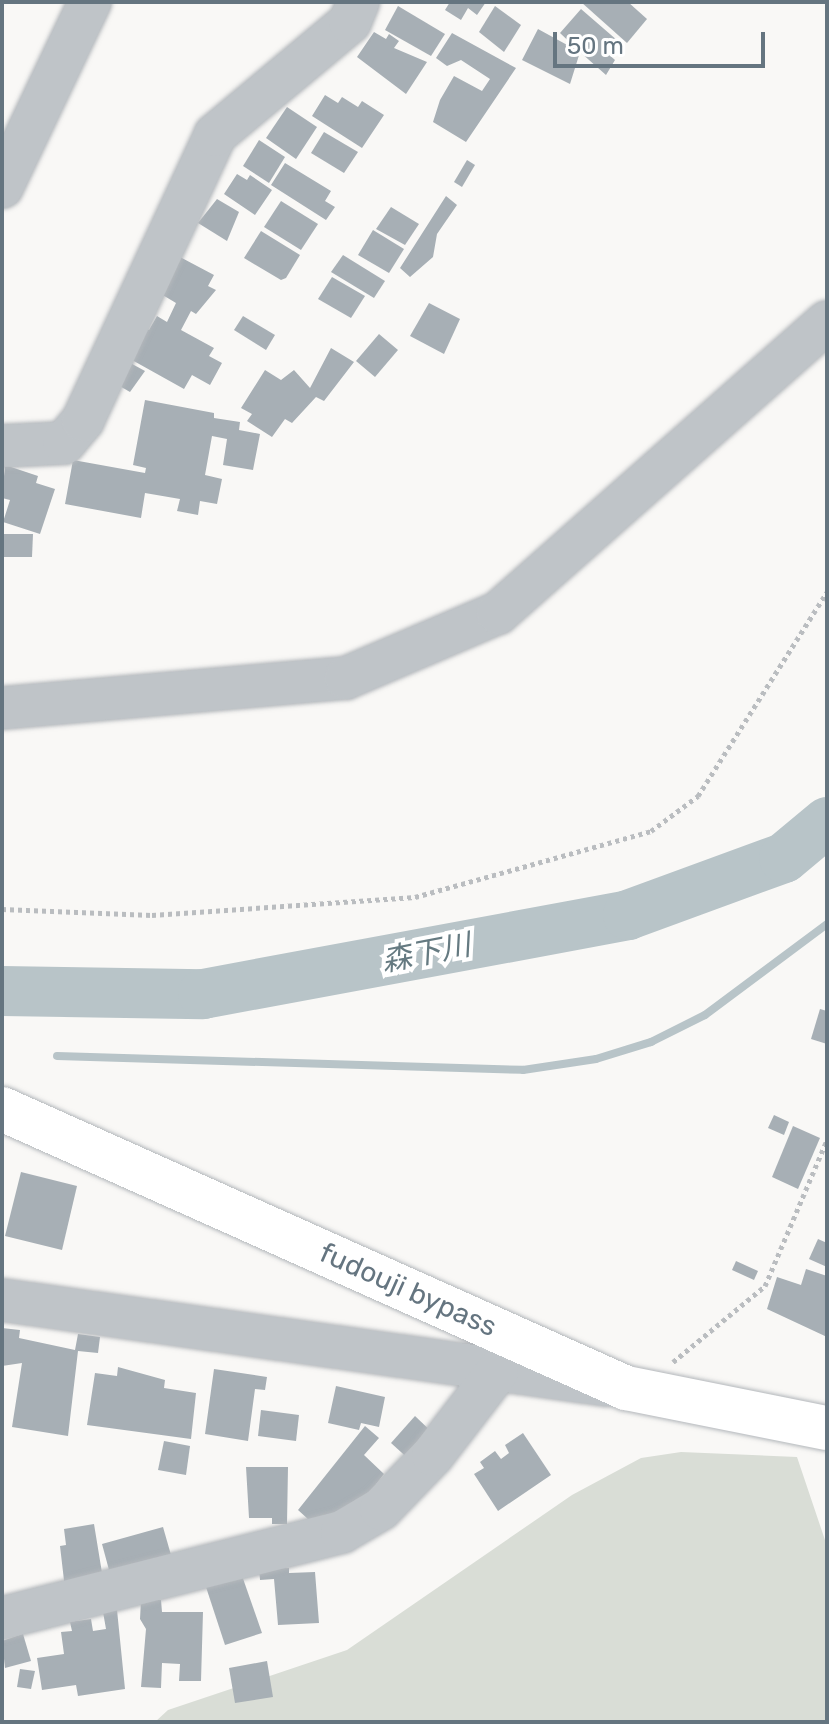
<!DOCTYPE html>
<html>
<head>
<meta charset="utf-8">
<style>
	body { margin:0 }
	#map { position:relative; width:829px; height:1724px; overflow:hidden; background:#f9f8f6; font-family:Rubik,"Noto Sans JP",sans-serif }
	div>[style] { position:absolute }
	.green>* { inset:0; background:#d9ddd6 }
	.stream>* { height:8px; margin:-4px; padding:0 4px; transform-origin:4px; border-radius:4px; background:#b8c4c8 }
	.river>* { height:50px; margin:-25px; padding:0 25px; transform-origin:25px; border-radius:25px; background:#b8c4c8 }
	.building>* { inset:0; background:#a7afb5 }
	.path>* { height:5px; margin-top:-2.5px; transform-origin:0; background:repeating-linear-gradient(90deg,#babdc0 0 4px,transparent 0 8px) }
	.roads { filter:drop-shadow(0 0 2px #b3b7bb) drop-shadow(0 0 2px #b3b7bb) }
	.minor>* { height:42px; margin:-21px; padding:0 21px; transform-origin:21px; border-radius:21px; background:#bfc4c8 }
	.highway>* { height:44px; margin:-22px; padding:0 22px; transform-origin:22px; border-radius:22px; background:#fff }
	span { translate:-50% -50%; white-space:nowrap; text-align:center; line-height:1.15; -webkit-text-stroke:8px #fff; paint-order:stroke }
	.street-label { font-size:28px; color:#657580 }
	.water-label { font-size:30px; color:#657a81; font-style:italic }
	.frame { position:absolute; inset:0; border:4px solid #657580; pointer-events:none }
	.scale { position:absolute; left:553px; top:32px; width:212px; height:36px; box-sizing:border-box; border:4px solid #657580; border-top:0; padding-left:10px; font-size:24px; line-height:28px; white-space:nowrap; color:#657580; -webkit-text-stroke:6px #fff; paint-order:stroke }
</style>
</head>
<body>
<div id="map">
	<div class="green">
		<i style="clip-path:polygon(681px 1452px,797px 1457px,827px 1546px,827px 1722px,155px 1722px,168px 1710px,347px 1650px,572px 1495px,641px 1458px)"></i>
	</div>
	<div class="stream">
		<i style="left:57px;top:1056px;width:466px;rotate:1.7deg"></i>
		<i style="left:523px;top:1070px;width:74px;rotate:-8.6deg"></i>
		<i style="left:596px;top:1059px;width:58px;rotate:-17.2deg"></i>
		<i style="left:651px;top:1042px;width:60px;rotate:-26.6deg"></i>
		<i style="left:705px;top:1015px;width:152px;rotate:-36.7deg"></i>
	</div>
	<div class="river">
		<i style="left:2px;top:991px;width:201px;rotate:0.9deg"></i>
		<i style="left:203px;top:994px;width:432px;rotate:-10.5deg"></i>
		<i style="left:628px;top:915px;width:166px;rotate:-20.1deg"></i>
		<i style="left:784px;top:858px;width:56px;rotate:-39.9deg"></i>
	</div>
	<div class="building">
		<i style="clip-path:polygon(450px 2px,486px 2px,477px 15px,468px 8px,461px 20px,445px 10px)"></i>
		<i style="clip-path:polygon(581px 2px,628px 2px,647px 19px,627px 43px)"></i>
		<i style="clip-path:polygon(398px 6px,445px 34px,431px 56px,385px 30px)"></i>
		<i style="clip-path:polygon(495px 6px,521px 25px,504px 52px,479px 32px)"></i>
		<i style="clip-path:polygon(581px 9px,618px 41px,607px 53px,615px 60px,606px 75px,580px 52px,570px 84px,522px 60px,538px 29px,580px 52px,560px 33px)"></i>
		<i style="clip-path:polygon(374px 32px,386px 39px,389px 34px,399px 41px,394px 48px,427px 62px,406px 94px,357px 57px)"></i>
		<i style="clip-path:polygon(452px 33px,516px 68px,466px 142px,433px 122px,440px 100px,454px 76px,482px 91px,490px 79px,461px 60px,447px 66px,436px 58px)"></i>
		<i style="clip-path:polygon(325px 95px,338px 103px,342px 97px,358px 107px,362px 101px,384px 115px,362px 148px,312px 116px)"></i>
		<i style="clip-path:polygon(287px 107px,317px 127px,296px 159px,266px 138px)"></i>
		<i style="clip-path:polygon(324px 132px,358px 152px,344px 173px,311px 153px)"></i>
		<i style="clip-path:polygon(259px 140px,285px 157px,269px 183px,243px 166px)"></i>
		<i style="clip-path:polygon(467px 160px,475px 165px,462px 187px,454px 182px)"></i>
		<i style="clip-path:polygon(285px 163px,331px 191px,325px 201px,335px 207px,326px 220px,271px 185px)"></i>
		<i style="clip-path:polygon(237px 174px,247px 180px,250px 175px,272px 190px,255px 215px,224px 194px)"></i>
		<i style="clip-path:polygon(446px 196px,457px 205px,437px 234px,433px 257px,410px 277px,400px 268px)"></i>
		<i style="clip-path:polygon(217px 199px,239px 212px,227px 241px,198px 223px)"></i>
		<i style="clip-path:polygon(281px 201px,318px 224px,301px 250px,264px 227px)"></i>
		<i style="clip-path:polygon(391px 207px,419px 224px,405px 245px,376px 229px)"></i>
		<i style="clip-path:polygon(373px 230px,404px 249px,389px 273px,358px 255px)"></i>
		<i style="clip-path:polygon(261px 231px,300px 255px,286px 278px,281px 280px,244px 258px)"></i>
		<i style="clip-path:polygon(343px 255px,385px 281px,374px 298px,331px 272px)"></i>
		<i style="clip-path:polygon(180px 257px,214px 275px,208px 286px,216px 290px,196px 314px,191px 311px,181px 330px,214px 348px,209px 356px,222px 363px,210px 385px,192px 375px,184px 389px,123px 355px,140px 325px,149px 330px,157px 316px,167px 322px,176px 303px,161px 294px)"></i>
		<i style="clip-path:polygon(332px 277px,365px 296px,351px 318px,318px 299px)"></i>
		<i style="clip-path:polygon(429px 303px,460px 319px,444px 354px,410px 336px)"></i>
		<i style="clip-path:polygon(243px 316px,275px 335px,266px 350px,234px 330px)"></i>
		<i style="clip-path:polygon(379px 334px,398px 350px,375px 377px,356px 361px)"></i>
		<i style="clip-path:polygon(331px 348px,354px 362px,324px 401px,316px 397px,292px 423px,285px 419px,272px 437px,247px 421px,252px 414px,241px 408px,265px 370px,281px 380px,294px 370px,310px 388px)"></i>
		<i style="clip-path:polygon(123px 359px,145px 371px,130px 392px,111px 381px)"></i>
		<i style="clip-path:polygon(145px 400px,214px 413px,214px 418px,240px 422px,239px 430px,260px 434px,253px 470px,223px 465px,227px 439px,212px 436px,205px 475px,222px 479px,217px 504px,200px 501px,198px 515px,177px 511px,180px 499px,145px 493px,141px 518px,65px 504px,73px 460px,145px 473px,146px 468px,133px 465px)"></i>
		<i style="clip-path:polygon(5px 465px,38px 476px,36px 483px,55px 489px,40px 534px,3px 522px,10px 500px,2px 498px)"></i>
		<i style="clip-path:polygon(2px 534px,33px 534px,32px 557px,2px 557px)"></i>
		<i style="clip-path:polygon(820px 1009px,827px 1011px,827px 1044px,811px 1039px)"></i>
		<i style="clip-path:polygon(774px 1115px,789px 1122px,784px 1135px,768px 1128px)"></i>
		<i style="clip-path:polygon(793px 1126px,820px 1138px,798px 1189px,772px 1177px)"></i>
		<i style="clip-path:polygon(21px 1172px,77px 1186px,62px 1250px,5px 1236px)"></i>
		<i style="clip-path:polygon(818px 1239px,827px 1243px,827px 1267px,809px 1259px)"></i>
		<i style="clip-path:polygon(736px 1261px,758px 1271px,754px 1280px,732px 1270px)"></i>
		<i style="clip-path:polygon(806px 1269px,827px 1276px,827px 1337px,767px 1309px,777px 1277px,801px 1285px)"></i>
		<i style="clip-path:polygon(2px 1328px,20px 1330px,19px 1338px,75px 1350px,78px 1334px,100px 1337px,98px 1353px,78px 1351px,68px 1436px,12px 1427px,22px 1363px,2px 1366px)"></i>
		<i style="clip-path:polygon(118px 1367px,165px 1380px,164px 1388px,196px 1393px,191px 1439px,87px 1425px,95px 1373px,117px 1376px)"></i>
		<i style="clip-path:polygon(214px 1369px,267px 1377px,265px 1390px,255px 1389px,248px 1441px,205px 1434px)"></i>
		<i style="clip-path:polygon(336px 1386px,385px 1397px,379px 1427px,361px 1423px,359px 1430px,328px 1423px)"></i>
		<i style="clip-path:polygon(261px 1410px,299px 1415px,296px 1441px,258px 1436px)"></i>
		<i style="clip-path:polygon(415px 1416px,436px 1436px,412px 1462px,391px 1443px)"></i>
		<i style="clip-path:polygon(365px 1426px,379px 1438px,364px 1455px,384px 1474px,376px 1484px,380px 1488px,319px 1529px,298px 1510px)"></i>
		<i style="clip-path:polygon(523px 1433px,551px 1475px,498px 1511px,474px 1474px,484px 1468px,480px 1462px,495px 1451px,501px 1459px,509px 1453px,505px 1445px)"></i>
		<i style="clip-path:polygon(164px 1441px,190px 1446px,186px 1475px,158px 1470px)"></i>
		<i style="clip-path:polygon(246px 1467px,288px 1467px,287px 1524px,272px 1524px,272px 1518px,249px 1518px)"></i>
		<i style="clip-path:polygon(94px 1524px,104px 1585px,65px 1589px,60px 1546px,66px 1545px,64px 1529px)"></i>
		<i style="clip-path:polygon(163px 1527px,173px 1562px,112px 1581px,102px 1544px)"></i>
		<i style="clip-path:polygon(289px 1568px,289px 1573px,315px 1572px,319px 1623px,278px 1625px,274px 1579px,260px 1580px,259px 1569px)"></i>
		<i style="clip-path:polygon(240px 1570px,262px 1633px,225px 1645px,204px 1581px)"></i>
		<i style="clip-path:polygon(141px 1600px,161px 1600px,162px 1612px,203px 1612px,201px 1681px,179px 1681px,180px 1664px,162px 1663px,161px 1688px,141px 1687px,146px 1629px,140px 1619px)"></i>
		<i style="clip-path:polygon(117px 1610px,125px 1689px,78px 1696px,76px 1685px,42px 1690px,37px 1658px,64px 1654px,61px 1632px,72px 1631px,70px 1622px,91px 1619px,93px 1631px,106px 1629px,103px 1612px)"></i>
		<i style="clip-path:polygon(23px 1634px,31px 1661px,5px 1668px,2px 1641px)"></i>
		<i style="clip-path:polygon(267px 1661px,273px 1697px,235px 1703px,229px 1668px)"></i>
		<i style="clip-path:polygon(20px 1669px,35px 1671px,31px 1689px,17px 1687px)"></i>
	</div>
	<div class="path">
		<i style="left:2px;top:909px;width:150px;rotate:2.3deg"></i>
		<i style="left:152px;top:915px;width:264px;rotate:-3.9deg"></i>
		<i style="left:415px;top:897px;width:245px;rotate:-15.6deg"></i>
		<i style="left:651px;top:831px;width:59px;rotate:-36.7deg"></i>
		<i style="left:698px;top:796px;width:241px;rotate:-57.7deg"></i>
		<i style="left:673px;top:1362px;width:119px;rotate:-39.6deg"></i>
		<i style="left:765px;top:1286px;width:159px;rotate:-67deg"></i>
	</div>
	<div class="roads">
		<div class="minor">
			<i style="left:2px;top:187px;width:205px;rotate:-64.6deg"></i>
			<i style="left:2px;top:446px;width:62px;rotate:-2.8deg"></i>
			<i style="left:64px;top:443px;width:30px;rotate:-50deg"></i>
			<i style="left:83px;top:420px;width:314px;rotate:-65.1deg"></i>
			<i style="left:215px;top:135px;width:176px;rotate:-39.9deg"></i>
			<i style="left:350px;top:22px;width:22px;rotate:-68deg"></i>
			<i style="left:2px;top:708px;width:345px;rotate:-5deg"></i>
			<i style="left:346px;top:678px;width:165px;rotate:-23.2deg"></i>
			<i style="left:498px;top:613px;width:439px;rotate:-41.5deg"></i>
			<i style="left:2px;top:1300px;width:611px;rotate:8deg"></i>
			<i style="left:2px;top:1618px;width:351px;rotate:-14.2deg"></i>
			<i style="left:342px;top:1532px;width:45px;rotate:-30.5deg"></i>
			<i style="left:381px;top:1509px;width:75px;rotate:-46.1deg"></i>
			<i style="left:433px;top:1455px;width:105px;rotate:-52.4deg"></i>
		</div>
		<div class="highway">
			<i style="left:2px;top:1109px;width:684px;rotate:24.09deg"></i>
			<i style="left:626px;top:1388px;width:205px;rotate:11.3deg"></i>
		</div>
	</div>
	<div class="street-label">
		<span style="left:408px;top:1290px;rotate:24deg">fudouji bypass</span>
	</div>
	<div class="water-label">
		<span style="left:426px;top:953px;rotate:-11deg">森下川</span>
	</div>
	<div class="frame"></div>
	<div class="scale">50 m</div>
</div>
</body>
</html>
